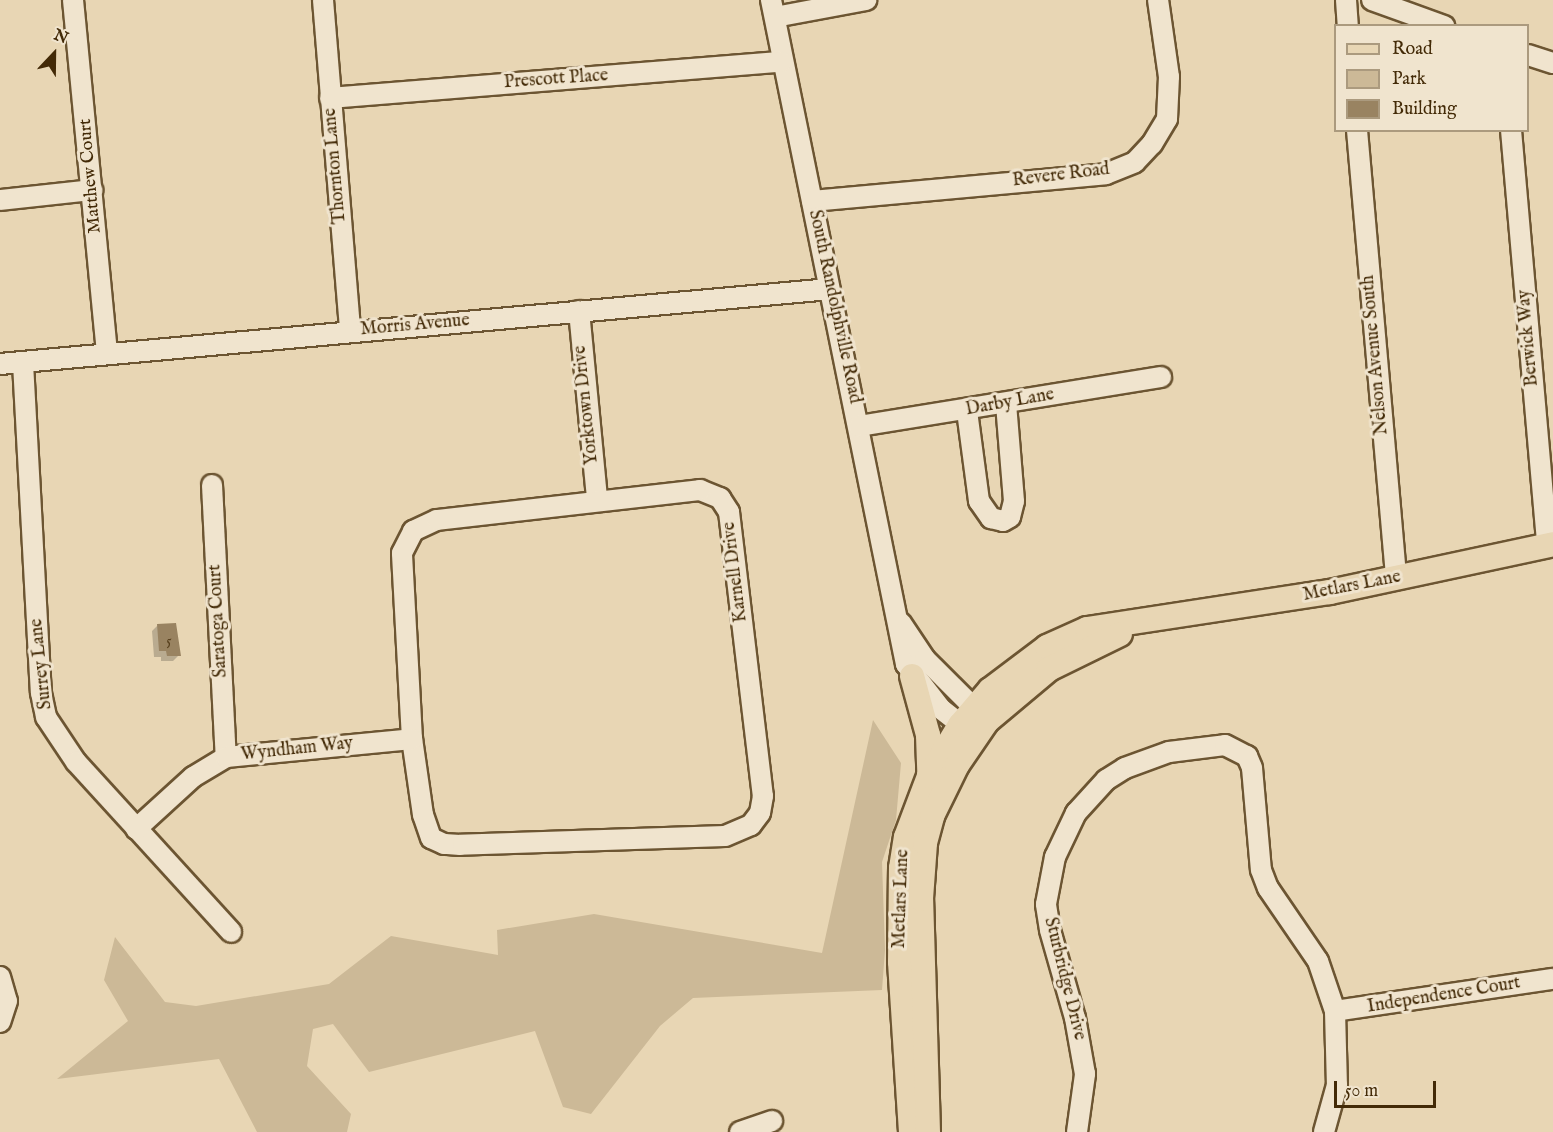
<!DOCTYPE html>
<html>
<head>
<meta charset="utf-8">
<style>
  body { margin:0 }
  #map { position:relative; width:1553px; height:1132px; overflow:hidden; background:#e8d6b4; font-family:"IM FELL English",serif }
  div>[style] { position:absolute }
  .green>* { inset:0; background:#ccb997 }
  .shadow>* { inset:0; background:#0003 }
  .building>* { inset:0; background:#998361 }
  .roads { filter:drop-shadow(2px 0 #6c5532) drop-shadow(-2px 0 #6c5532) drop-shadow(0 2px #6c5532) drop-shadow(0 -2px #6c5532) }
  .minor>* { height:20px; margin:-10px; padding:0 10px; transform-origin:10px; border-radius:10px; background:#f0e4ce }
  .major>* { height:24px; margin:-12px; padding:0 12px; transform-origin:12px; border-radius:12px; background:#e8d6b4 }
  span { translate:-50% -50%; white-space:nowrap; text-align:center; line-height:1.15; -webkit-text-stroke:6px #f0e4ce; paint-order:stroke }
  .number-label { font-size:15px; color:#58401e }
  .number-label span { -webkit-text-stroke-width:0 }
  .street-label { font-size:18px; color:#432a07 }
  .legend { position:absolute; left:1334px; top:24px; width:195px; height:108px; box-sizing:border-box; background:#f0e4ce; border:2px solid #ab9a7e; margin:0; padding:8px 10px; list-style:none; font-size:18px; color:#432a07 }
  .legend li { display:flex; align-items:center; gap:12px; height:30px }
  .legend b { width:30px; border:2px solid #ab9a7e }
  .north { position:absolute; left:24px; top:24px; width:60px; height:60px; -webkit-text-stroke:4px #f0e4ce; paint-order:stroke; rotate:22deg; font-size:16px; font-weight:700; line-height:24px; text-align:center; color:#432a07 }
  .north::after { content:''; display:block; margin:auto; width:21px; height:27px; background:#432a07; clip-path:polygon(50% 0,100% 100%,50% 72%,0 100%) }
  .scale { position:absolute; left:1334px; top:1081px; width:102px; height:27px; box-sizing:border-box; border:3px solid #432a07; border-top:0; padding-left:8px; font-size:18px; line-height:21px; white-space:nowrap; color:#432a07; -webkit-text-stroke:4px #f0e4ce; paint-order:stroke }
</style>
</head>
<body>
<div id="map">
  <div class="green">
    <div style="clip-path:polygon(873px 720px,901px 763px,896px 820px,882px 862px,885px 950px,882px 990px,693px 998px,660px 1026px,591px 1114px,563px 1107px,535px 1031px,369px 1072px,333px 1024px,313px 1029px,307px 1066px,351px 1114px,347px 1132px,257px 1132px,219px 1059px,57px 1079px,128px 1021px,104px 980px,115px 937px,165px 1002px,196px 1006px,329px 984px,391px 936px,498px 955px,497px 930px,594px 914px,822px 953px)"></div>
  </div>
  <div class="shadow">
    <div style="clip-path:polygon(158px 625px,179px 655px,173px 661px,161px 661px,161px 657px,154px 657px,152px 631px)"></div>
  </div>
  <div class="building">
    <div style="clip-path:polygon(176px 623px,181px 656px,167px 656px,166px 651px,159px 651px,157px 624px)"></div>
  </div>
  <div class="roads">
    <div class="minor">
      <div style="left:73px;top:0;width:355px;rotate:84.5deg"></div>
      <div style="left:323px;top:0;width:332px;rotate:85.3deg"></div>
      <div style="left:771px;top:0;width:678px;rotate:78.51deg"></div>
      <div style="left:906px;top:664px;width:57px;rotate:52.1deg"></div>
      <div style="left:941px;top:709px;width:39px;rotate:38deg"></div>
      <div style="left:1346px;top:0;width:26px;rotate:86deg"></div>
      <div style="left:1372px;top:0;width:77px;rotate:19.9deg"></div>
      <div style="left:775px;top:17px;width:93px;rotate:-10.6deg"></div>
      <div style="left:1528px;top:55px;width:26px;rotate:18deg"></div>
      <div style="left:330px;top:98px;width:453px;rotate:-4.6deg"></div>
      <div style="left:1357px;top:130px;width:451px;rotate:85deg"></div>
      <div style="left:1511px;top:130px;width:417px;rotate:85deg"></div>
      <div style="left:0;top:200px;width:93px;rotate:-6.2deg"></div>
      <div style="left:812px;top:201px;width:295px;rotate:-5.2deg"></div>
      <div style="left:1106px;top:174px;width:31px;rotate:-22deg"></div>
      <div style="left:1135px;top:162px;width:25px;rotate:-47deg"></div>
      <div style="left:1152px;top:144px;width:29px;rotate:-59deg"></div>
      <div style="left:1167px;top:119px;width:42px;rotate:-87.3deg"></div>
      <div style="left:1169px;top:77px;width:78px;rotate:-98.1deg"></div>
      <div style="left:579px;top:311px;width:189px;rotate:84.5deg"></div>
      <div style="left:23px;top:363px;width:330px;rotate:86.9deg"></div>
      <div style="left:41px;top:693px;width:25px;rotate:78deg"></div>
      <div style="left:46px;top:717px;width:54px;rotate:56.3deg"></div>
      <div style="left:76px;top:762px;width:230px;rotate:47.6deg"></div>
      <div style="left:0;top:364px;width:833px;rotate:-5.16deg"></div>
      <div style="left:967px;top:411px;width:91px;rotate:82.4deg"></div>
      <div style="left:979px;top:501px;width:21px;rotate:55deg"></div>
      <div style="left:991px;top:518px;width:12px;rotate:14deg"></div>
      <div style="left:1003px;top:521px;width:8px;rotate:-30deg"></div>
      <div style="left:1010px;top:517px;width:16px;rotate:-76deg"></div>
      <div style="left:1014px;top:501px;width:97px;rotate:-94.7deg"></div>
      <div style="left:859px;top:426px;width:306px;rotate:-9.2deg"></div>
      <div style="left:212px;top:485px;width:272px;rotate:87.1deg"></div>
      <div style="left:700px;top:490px;width:22px;rotate:22deg"></div>
      <div style="left:720px;top:498px;width:17px;rotate:57deg"></div>
      <div style="left:729px;top:512px;width:286px;rotate:83.2deg"></div>
      <div style="left:763px;top:796px;width:17px;rotate:100deg"></div>
      <div style="left:760px;top:813px;width:15px;rotate:127deg"></div>
      <div style="left:751px;top:825px;width:28px;rotate:157deg"></div>
      <div style="left:725px;top:836px;width:265px;rotate:178.1deg"></div>
      <div style="left:460px;top:845px;width:16px;rotate:-176deg"></div>
      <div style="left:444px;top:844px;width:14px;rotate:-155deg"></div>
      <div style="left:431px;top:838px;width:24px;rotate:-109deg"></div>
      <div style="left:423px;top:815px;width:77px;rotate:-98.2deg"></div>
      <div style="left:412px;top:739px;width:186px;rotate:-93.1deg"></div>
      <div style="left:402px;top:553px;width:25px;rotate:-63deg"></div>
      <div style="left:413px;top:531px;width:26px;rotate:-25deg"></div>
      <div style="left:437px;top:520px;width:265px;rotate:-6.5deg"></div>
      <div style="left:901px;top:623px;width:43px;rotate:56.3deg"></div>
      <div style="left:925px;top:659px;width:83px;rotate:45deg"></div>
      <div style="left:136px;top:829px;width:77px;rotate:-42.4deg"></div>
      <div style="left:193px;top:777px;width:39px;rotate:-31deg"></div>
      <div style="left:226px;top:757px;width:187px;rotate:-5.5deg"></div>
      <div style="left:0;top:977px;width:25px;rotate:74deg"></div>
      <div style="left:7px;top:1001px;width:22px;rotate:108deg"></div>
      <div style="left:1335px;top:1011px;width:220px;rotate:-8.4deg"></div>
      <div style="left:740px;top:1132px;width:34px;rotate:-19deg"></div>
      <div style="left:1077px;top:1132px;width:59px;rotate:-82.1deg"></div>
      <div style="left:1085px;top:1074px;width:57px;rotate:-100.1deg"></div>
      <div style="left:1075px;top:1018px;width:91px;rotate:-105.9deg"></div>
      <div style="left:1050px;top:930px;width:26px;rotate:-99deg"></div>
      <div style="left:1046px;top:904px;width:48px;rotate:-79.2deg"></div>
      <div style="left:1055px;top:857px;width:49px;rotate:-64.5deg"></div>
      <div style="left:1076px;top:813px;width:45px;rotate:-47.7deg"></div>
      <div style="left:1106px;top:780px;width:22px;rotate:-32deg"></div>
      <div style="left:1125px;top:768px;width:47px;rotate:-20deg"></div>
      <div style="left:1169px;top:752px;width:56px;rotate:-7.1deg"></div>
      <div style="left:1225px;top:745px;width:25px;rotate:27deg"></div>
      <div style="left:1247px;top:756px;width:13px;rotate:67deg"></div>
      <div style="left:1252px;top:768px;width:102px;rotate:85deg"></div>
      <div style="left:1261px;top:870px;width:19px;rotate:69deg"></div>
      <div style="left:1268px;top:888px;width:88px;rotate:55.6deg"></div>
      <div style="left:1318px;top:961px;width:53px;rotate:71.2deg"></div>
      <div style="left:1335px;top:1011px;width:74px;rotate:88.5deg"></div>
      <div style="left:1337px;top:1085px;width:49px;rotate:105.5deg"></div>
    </div>
    <div class="major">
      <div style="left:912px;top:676px;width:61px;rotate:74.8deg"></div>
      <div style="left:928px;top:735px;width:38px;rotate:88deg"></div>
      <div style="left:911px;top:1132px;width:170px;rotate:-93.7deg"></div>
      <div style="left:900px;top:962px;width:94px;rotate:-89.4deg"></div>
      <div style="left:901px;top:868px;width:31px;rotate:-81deg"></div>
      <div style="left:906px;top:837px;width:65px;rotate:-69.3deg"></div>
      <div style="left:929px;top:776px;width:60px;rotate:-58.7deg"></div>
      <div style="left:960px;top:725px;width:46px;rotate:-49.4deg"></div>
      <div style="left:990px;top:690px;width:71px;rotate:-37deg"></div>
      <div style="left:1047px;top:647px;width:44px;rotate:-24.2deg"></div>
      <div style="left:1087px;top:629px;width:246px;rotate:-8.7deg"></div>
      <div style="left:1330px;top:592px;width:228px;rotate:-12.1deg"></div>
      <div style="left:928px;top:1132px;width:233px;rotate:-91.7deg"></div>
      <div style="left:921px;top:899px;width:56px;rotate:-85.9deg"></div>
      <div style="left:925px;top:843px;width:28px;rotate:-75deg"></div>
      <div style="left:932px;top:816px;width:57px;rotate:-63.9deg"></div>
      <div style="left:957px;top:765px;width:53px;rotate:-55.7deg"></div>
      <div style="left:987px;top:721px;width:81px;rotate:-40deg"></div>
      <div style="left:1049px;top:669px;width:79px;rotate:-26.2deg"></div>
    </div>
  </div>
  <div class="number-label">
    <span style="left:169px;top:641px">5</span>
  </div>
  <div class="street-label">
    <span style="left:556px;top:80px;rotate:-4deg">Prescott Place</span>
    <span style="left:336px;top:166px;rotate:-95deg">Thornton Lane</span>
    <span style="left:91px;top:176px;rotate:-95deg">Matthew Court</span>
    <span style="left:1061px;top:176px;rotate:-7deg">Revere Road</span>
    <span style="left:834px;top:307px;rotate:78deg">South Randolphville Road</span>
    <span style="left:415px;top:326px;rotate:-5deg">Morris Avenue</span>
    <span style="left:1529px;top:338px;rotate:-95deg">Berwick Way</span>
    <span style="left:1376px;top:355px;rotate:-95deg">Nelson Avenue South</span>
    <span style="left:1010px;top:403px;rotate:-10deg">Darby Lane</span>
    <span style="left:587px;top:405px;rotate:-96deg">Yorktown Drive</span>
    <span style="left:736px;top:572px;rotate:-97deg">Karnell Drive</span>
    <span style="left:1352px;top:587px;rotate:-11deg">Metlars Lane</span>
    <span style="left:219px;top:621px;rotate:-93deg">Saratoga Court</span>
    <span style="left:42px;top:664px;rotate:-96deg">Surrey Lane</span>
    <span style="left:297px;top:750px;rotate:-6deg">Wyndham Way</span>
    <span style="left:902px;top:899px;rotate:-88deg">Metlars Lane</span>
    <span style="left:1064px;top:979px;rotate:76deg">Sturbridge Drive</span>
    <span style="left:1444px;top:996px;rotate:-9deg">Independence Court</span>
  </div>
  <ul class="legend">
  <li><b style="height:8px;background:#e8d6b4"></b>Road</li>
  <li><b style="height:16px;background:#ccb997"></b>Park</li>
  <li><b style="height:16px;background:#998361"></b>Building</li>
  </ul>
  <div class="north">N</div>
  <div class="scale">50 m</div>
</div>
</body>
</html>
